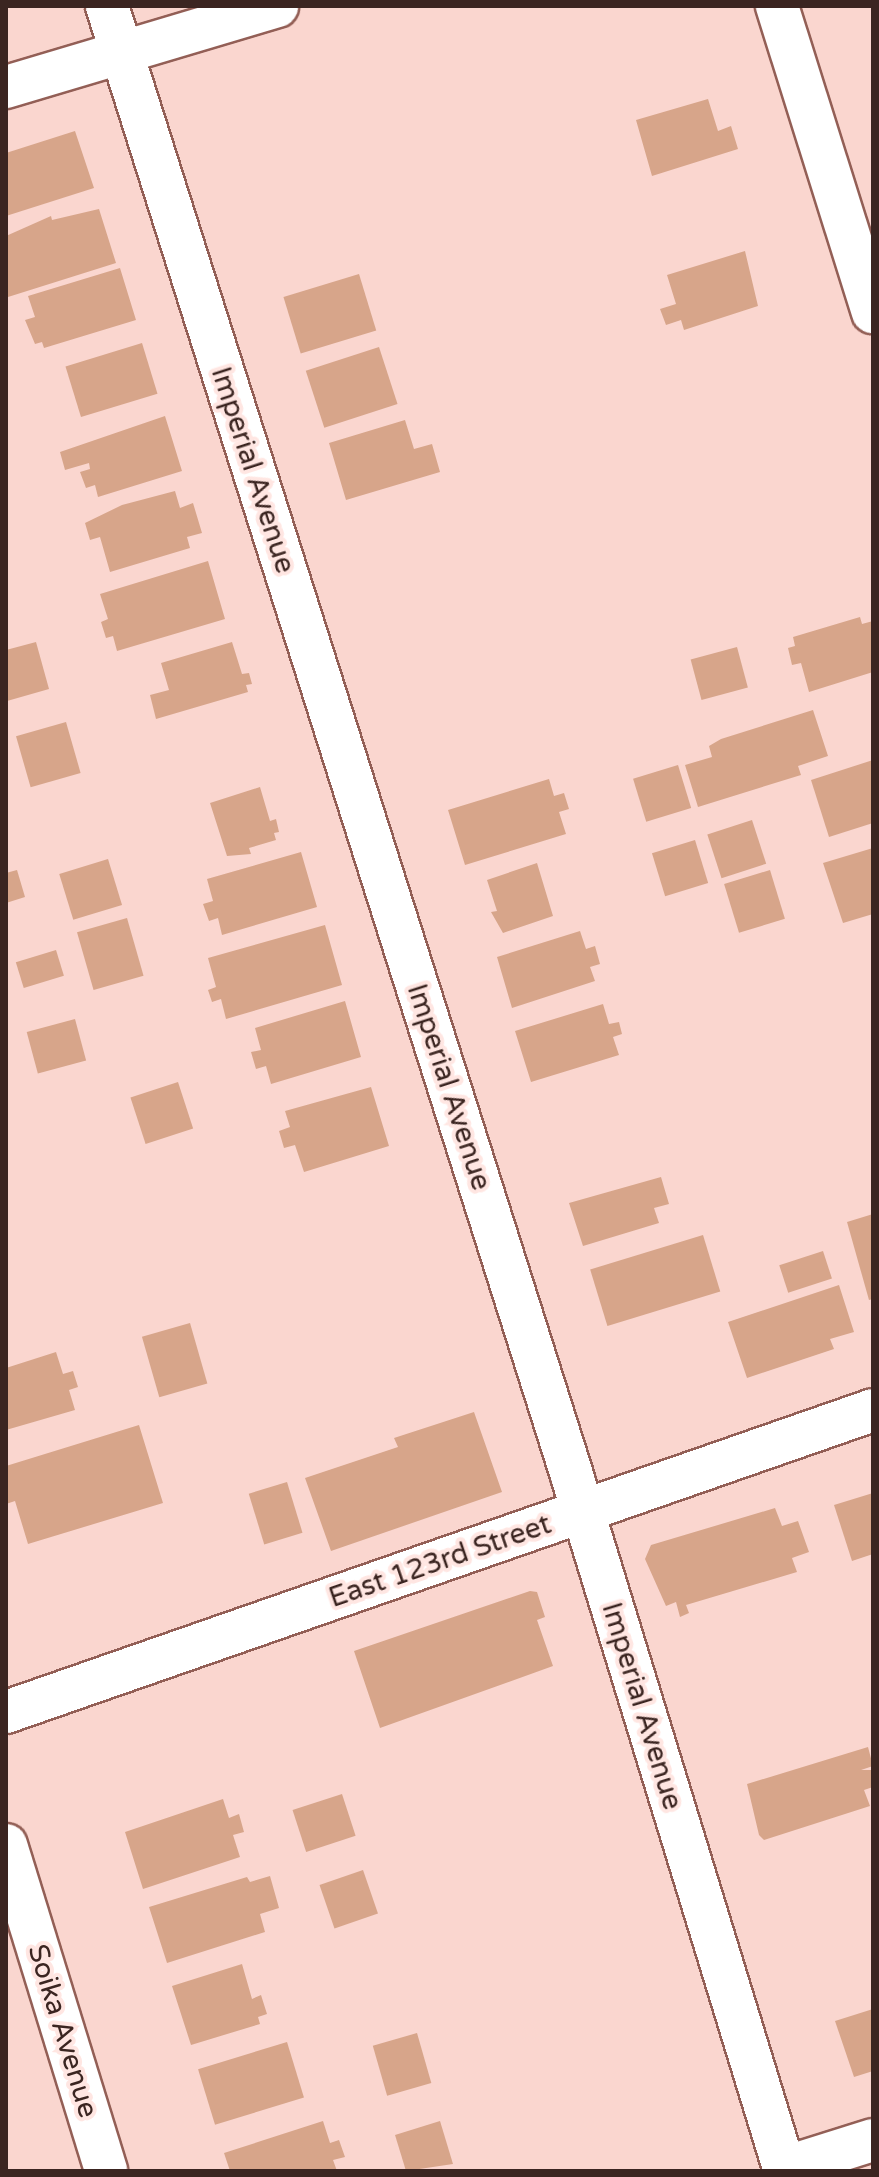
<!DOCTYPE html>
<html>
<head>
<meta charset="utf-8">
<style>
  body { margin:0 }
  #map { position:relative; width:879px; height:2177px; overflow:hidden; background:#fad6cf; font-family:"Varela Round",sans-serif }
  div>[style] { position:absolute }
  .building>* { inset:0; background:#d7a58a; transform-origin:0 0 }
  .roads { filter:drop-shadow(2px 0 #935f56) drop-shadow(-2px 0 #935f56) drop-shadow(0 2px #935f56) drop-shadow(0 -2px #935f56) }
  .minor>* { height:42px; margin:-21px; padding:0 21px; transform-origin:21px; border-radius:21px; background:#fff }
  span { translate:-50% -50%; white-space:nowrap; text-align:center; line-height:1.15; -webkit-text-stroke:8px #ffe6e2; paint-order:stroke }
  .street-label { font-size:28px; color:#3b2521 }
  .frame { position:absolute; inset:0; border:8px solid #3b2521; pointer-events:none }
</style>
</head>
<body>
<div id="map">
  <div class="building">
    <div style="clip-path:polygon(708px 99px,718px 131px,731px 126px,738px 149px,652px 176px,636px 120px)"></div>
    <div style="clip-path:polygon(75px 131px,94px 188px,6px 216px,6px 153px)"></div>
    <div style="clip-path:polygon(99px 209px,116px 263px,8px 297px,6px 236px,51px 216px,52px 220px)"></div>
    <div style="clip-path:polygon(745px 251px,758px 306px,684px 330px,681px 320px,666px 325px,660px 309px,676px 304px,667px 275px)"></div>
    <div style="clip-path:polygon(120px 268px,136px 320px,44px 348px,42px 342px,35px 344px,25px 320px,35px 317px,28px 296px)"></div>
    <div style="left:359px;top:274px;width:59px;height:79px;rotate:73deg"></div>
    <div style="left:142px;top:343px;width:53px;height:80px;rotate:73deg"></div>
    <div style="left:379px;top:347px;width:60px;height:77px;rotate:72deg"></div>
    <div style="clip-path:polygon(165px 416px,182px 471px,98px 497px,95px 485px,86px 488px,80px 472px,90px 469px,89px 463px,65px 470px,60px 452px)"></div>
    <div style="clip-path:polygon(405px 420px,414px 449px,432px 444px,440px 472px,346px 500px,329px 443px)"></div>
    <div style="clip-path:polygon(175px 491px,180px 508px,193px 503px,202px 533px,187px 537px,190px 548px,110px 572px,100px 537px,90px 540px,85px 523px,122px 505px)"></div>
    <div style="clip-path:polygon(208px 561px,225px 619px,117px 651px,113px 636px,106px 638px,101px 622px,108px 619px,100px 594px)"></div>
    <div style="clip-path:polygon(860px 617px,862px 624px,873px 621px,873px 672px,809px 692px,801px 663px,792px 665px,788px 648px,795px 646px,793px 637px)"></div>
    <div style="clip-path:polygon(36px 642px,49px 689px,7px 701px,6px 650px)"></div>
    <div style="clip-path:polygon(232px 642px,242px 674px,249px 673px,252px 684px,246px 685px,248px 692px,156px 719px,150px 695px,169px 690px,161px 663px)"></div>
    <div style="left:737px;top:647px;width:42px;height:48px;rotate:75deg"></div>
    <div style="clip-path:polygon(813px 710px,828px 756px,798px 766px,801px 775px,698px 807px,685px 765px,712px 757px,709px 746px,721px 739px)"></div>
    <div style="left:66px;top:722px;width:53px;height:52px;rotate:74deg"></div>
    <div style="clip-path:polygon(873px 760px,873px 823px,829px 837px,811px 780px)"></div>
    <div style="left:678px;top:765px;width:45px;height:47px;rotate:73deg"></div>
    <div style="clip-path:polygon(549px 779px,554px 796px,564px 793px,569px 809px,559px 812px,566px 834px,465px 865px,448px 810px)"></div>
    <div style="clip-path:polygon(260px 787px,270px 821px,276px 819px,279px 832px,274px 833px,276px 840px,249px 848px,251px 854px,227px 856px,210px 803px)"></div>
    <div style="left:752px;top:820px;width:46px;height:47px;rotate:72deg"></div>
    <div style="left:695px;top:840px;width:45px;height:45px;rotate:73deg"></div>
    <div style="clip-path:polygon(873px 848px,873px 914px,843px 923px,823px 863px)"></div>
    <div style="clip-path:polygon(301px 852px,317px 907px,222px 935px,218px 918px,209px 921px,203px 904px,213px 901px,207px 879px)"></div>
    <div style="left:108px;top:859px;width:48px;height:51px;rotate:73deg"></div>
    <div style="clip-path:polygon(537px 863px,553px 916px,503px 933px,491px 912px,497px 911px,487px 880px)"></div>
    <div style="clip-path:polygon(17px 870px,25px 897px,6px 903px,6px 873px)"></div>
    <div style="left:770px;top:870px;width:51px;height:48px;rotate:73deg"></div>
    <div style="left:127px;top:918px;width:60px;height:52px;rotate:74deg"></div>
    <div style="clip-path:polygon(325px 925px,342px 985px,226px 1019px,221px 999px,212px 1002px,208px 990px,216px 987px,208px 958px)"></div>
    <div style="clip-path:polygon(580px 931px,586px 949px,595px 946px,600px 964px,590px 967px,595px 981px,512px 1008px,497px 957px)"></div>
    <div style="left:56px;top:950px;width:27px;height:42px;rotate:73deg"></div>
    <div style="clip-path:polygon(345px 1001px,361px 1057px,271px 1084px,266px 1066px,256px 1069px,251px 1052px,261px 1050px,255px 1028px)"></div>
    <div style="clip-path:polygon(603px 1004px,609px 1024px,619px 1022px,622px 1034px,613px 1037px,619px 1055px,531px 1082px,515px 1031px)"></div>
    <div style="left:75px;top:1019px;width:43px;height:50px;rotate:75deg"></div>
    <div style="left:178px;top:1082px;width:49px;height:50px;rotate:72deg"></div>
    <div style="clip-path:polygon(371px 1087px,389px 1146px,304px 1172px,295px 1145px,284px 1148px,279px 1131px,290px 1127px,285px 1111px)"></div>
    <div style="clip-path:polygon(661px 1177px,669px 1204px,654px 1208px,659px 1223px,583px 1246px,569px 1203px)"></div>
    <div style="clip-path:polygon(873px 1214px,873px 1299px,869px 1300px,847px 1222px)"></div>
    <div style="left:703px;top:1235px;width:59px;height:118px;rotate:73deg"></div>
    <div style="left:823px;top:1251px;width:29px;height:46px;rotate:72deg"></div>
    <div style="clip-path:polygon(839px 1285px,854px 1332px,830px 1339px,834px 1349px,747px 1378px,728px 1322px)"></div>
    <div style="left:190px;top:1323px;width:63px;height:50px;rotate:74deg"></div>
    <div style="clip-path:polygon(56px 1352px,63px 1374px,73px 1371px,78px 1387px,69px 1390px,75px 1410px,6px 1430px,6px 1368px)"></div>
    <div style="clip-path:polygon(474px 1412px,502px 1492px,331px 1551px,305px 1478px,398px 1447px,394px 1438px)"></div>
    <div style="clip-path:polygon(139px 1425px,163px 1503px,28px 1544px,15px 1501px,6px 1504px,6px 1466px)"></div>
    <div style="left:287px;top:1482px;width:53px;height:40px;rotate:73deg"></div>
    <div style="clip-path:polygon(873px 1493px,873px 1554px,852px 1561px,834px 1505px)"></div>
    <div style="clip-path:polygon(775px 1508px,782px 1526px,798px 1521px,809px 1552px,792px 1558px,797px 1572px,686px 1605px,689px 1613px,680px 1617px,676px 1602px,666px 1606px,645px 1559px,651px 1545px)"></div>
    <div style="clip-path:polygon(530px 1591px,537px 1592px,545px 1617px,537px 1620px,553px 1666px,380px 1728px,354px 1651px)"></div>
    <div style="clip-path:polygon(868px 1747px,873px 1766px,861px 1770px,873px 1770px,873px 1787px,864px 1790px,870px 1806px,764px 1840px,759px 1835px,747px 1784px)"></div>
    <div style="left:342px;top:1794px;width:44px;height:52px;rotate:72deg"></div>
    <div style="clip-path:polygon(223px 1799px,229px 1818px,239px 1814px,244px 1832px,233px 1835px,240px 1857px,143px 1889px,125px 1832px)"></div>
    <div style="left:363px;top:1870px;width:46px;height:46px;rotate:71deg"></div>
    <div style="clip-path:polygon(270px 1876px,279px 1908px,260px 1914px,265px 1932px,167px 1963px,149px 1907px,247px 1877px,250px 1882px)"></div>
    <div style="clip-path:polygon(242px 1964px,252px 1999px,261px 1995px,267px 2014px,258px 2017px,260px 2024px,191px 2045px,172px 1986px)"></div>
    <div style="clip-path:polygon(873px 2009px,873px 2071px,854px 2077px,835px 2021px)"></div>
    <div style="left:417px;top:2033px;width:52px;height:46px;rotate:74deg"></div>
    <div style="left:287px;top:2042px;width:58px;height:93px;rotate:73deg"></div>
    <div style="clip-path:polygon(323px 2121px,330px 2143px,339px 2140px,345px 2157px,333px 2160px,337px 2171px,230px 2171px,224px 2153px)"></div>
    <div style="clip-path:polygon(440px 2121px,453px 2164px,406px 2171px,395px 2135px)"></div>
  </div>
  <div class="roads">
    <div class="minor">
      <div style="left:107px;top:6px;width:1545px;rotate:72.44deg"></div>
      <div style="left:573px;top:1479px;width:724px;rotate:72.97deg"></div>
      <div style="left:777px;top:6px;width:321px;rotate:72.6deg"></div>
      <div style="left:6px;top:87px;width:283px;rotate:-16.6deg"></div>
      <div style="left:6px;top:1712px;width:918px;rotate:-19.2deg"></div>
      <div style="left:6px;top:1845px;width:341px;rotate:72.9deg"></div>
      <div style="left:784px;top:2168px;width:93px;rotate:-17.5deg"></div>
    </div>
  </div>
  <div class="street-label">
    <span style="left:253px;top:470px;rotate:72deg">Imperial Avenue</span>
    <span style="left:449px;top:1087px;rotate:72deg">Imperial Avenue</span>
    <span style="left:440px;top:1561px;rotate:-19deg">East 123rd Street</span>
    <span style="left:642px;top:1706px;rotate:73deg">Imperial Avenue</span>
    <span style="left:63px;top:2031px;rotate:73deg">Soika Avenue</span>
  </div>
  <div class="frame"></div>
</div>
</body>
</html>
